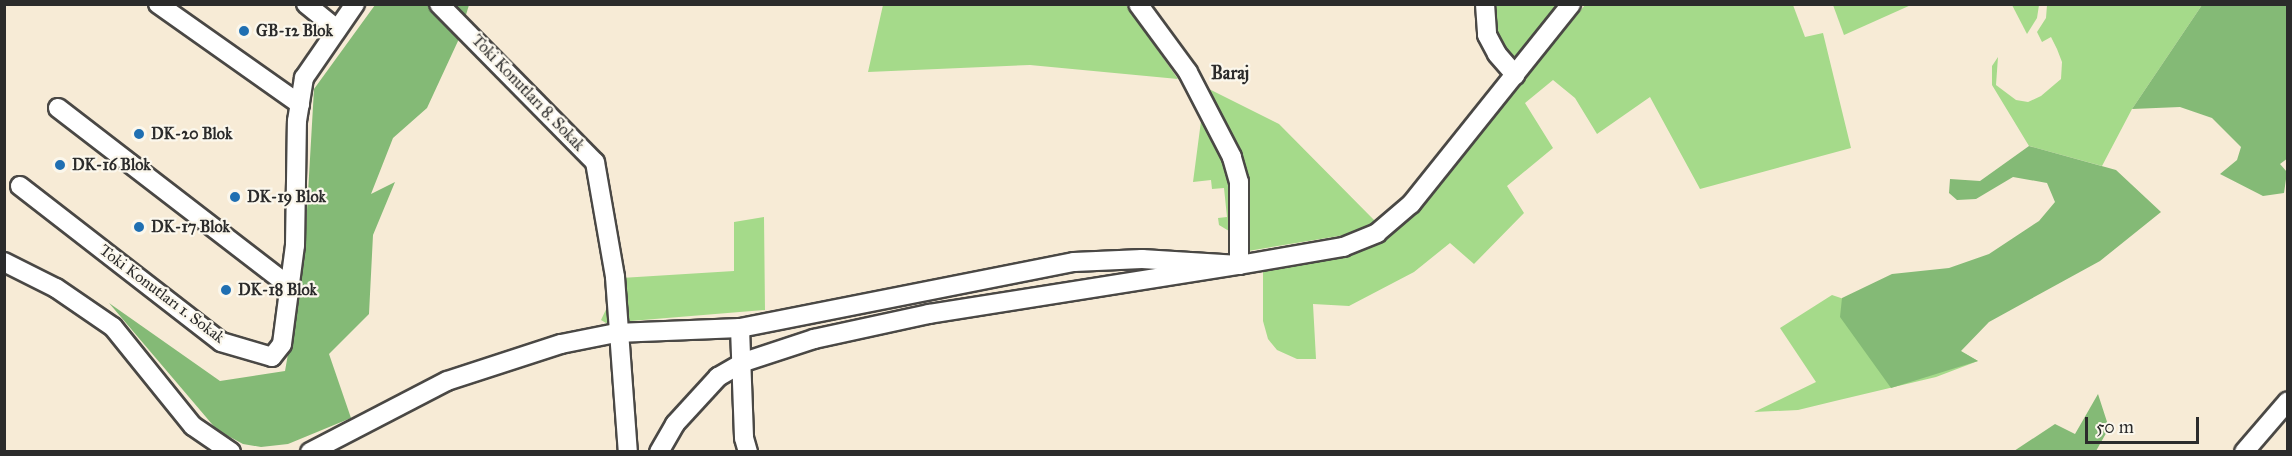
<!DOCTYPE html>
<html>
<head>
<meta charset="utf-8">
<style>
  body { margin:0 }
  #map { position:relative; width:2292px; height:456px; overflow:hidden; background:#f7ebd6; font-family:"IM FELL Great Primer",serif }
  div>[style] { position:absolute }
  .green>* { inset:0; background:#a5da8a }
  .forest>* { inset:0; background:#84ba76 }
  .roads { filter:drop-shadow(2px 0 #4a4845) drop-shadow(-2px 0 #4a4845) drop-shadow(0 2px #4a4845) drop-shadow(0 -2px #4a4845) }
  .minor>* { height:18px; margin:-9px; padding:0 9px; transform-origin:9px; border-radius:9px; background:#fff }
  .dots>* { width:16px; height:16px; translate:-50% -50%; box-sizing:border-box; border:3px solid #fbf7ec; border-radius:50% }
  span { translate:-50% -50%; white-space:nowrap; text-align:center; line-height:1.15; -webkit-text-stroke:4.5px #fbf7ec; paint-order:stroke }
  .poi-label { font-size:16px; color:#2b2b2b; font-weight:700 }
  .left { translate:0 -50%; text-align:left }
  .street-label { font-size:16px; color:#2b2b2b }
  .neighbourhood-label { font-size:18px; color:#2b2b2b; font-weight:700 }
  .frame { position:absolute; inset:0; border:6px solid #2b2b2b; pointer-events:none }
  .scale { position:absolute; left:2085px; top:417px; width:114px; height:27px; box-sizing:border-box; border:3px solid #2b2b2b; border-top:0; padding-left:8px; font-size:18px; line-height:21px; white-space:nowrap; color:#2b2b2b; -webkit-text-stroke:4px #fbf7ec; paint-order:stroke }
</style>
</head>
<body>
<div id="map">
  <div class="green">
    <div style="clip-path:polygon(1126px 5px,1178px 79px,1030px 65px,868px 72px,883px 5px)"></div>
    <div style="clip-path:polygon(1491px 5px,1558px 5px,1513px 61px,1494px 31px)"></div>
    <div style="clip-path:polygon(1585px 5px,1793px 5px,1805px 37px,1823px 33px,1851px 148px,1700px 189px,1650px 97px,1597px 134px,1575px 98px,1553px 80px,1525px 103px,1553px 148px,1507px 186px,1524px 213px,1474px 264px,1450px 243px,1414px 272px,1349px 306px,1313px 304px,1316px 359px,1297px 359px,1277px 350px,1268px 339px,1263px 321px,1263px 271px,1354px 252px,1385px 239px,1412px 218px)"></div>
    <div style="clip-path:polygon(1833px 5px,1833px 4px,1911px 5px,1844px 35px)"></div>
    <div style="clip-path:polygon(2012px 5px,2039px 5px,2037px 18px,2027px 34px)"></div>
    <div style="clip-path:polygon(2047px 5px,2202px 5px,2132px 109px,2102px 166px,2029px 146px,1992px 85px,1992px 66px,1998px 57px,1996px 85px,2016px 100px,2028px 102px,2041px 96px,2061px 79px,2062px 62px,2057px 49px,2051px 37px,2042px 42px,2037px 32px,2046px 18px)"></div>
    <div style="clip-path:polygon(1209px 89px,1279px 124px,1375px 221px,1351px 234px,1248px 251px,1248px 194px,1239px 150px)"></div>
    <div style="clip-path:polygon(1201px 121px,1222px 158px,1231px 189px,1233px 224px,1229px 231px,1219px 225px,1218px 218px,1227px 217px,1224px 188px,1212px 189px,1211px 180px,1193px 182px)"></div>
    <div style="clip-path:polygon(764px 217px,765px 310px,606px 323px,601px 320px,621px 278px,734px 271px,734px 222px)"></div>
    <div style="clip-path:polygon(1832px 295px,1903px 319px,1978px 361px,1936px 377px,1835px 401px,1798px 410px,1754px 412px,1816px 382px,1780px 328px)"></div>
  </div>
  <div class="forest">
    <div style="clip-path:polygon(375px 5px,469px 5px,458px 41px,427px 108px,393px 138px,371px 194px,395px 182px,373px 235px,369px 314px,329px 354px,351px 418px,288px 444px,261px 447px,243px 444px,217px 430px,109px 303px,220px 381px,285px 371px,304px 263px,314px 89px)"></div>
    <div style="clip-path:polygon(2202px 5px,2287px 5px,2288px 158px,2280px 164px,2287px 172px,2284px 193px,2263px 196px,2220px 174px,2237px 160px,2241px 147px,2212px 118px,2180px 107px,2132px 109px)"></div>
    <div style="clip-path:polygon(2029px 146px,2116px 170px,2161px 212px,2100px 261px,1989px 322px,1961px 351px,1978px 361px,1891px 388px,1840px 317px,1842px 298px,1892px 274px,1949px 268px,1989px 254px,2039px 221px,2055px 202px,2047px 183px,2013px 177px,1976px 199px,1957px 200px,1949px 193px,1950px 179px,1980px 181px)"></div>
    <div style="clip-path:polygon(2098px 394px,2109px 428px,2096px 451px,2014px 451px,2055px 424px,2075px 434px)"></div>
  </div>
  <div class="roads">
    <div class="minor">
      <div style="left:158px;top:4px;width:174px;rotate:35.2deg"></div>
      <div style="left:306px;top:4px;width:40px;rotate:39deg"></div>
      <div style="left:439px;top:4px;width:222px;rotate:45.4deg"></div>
      <div style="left:595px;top:162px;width:117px;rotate:80.1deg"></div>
      <div style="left:615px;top:277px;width:175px;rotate:85.8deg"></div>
      <div style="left:1485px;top:4px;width:31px;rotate:86deg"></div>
      <div style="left:1487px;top:35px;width:21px;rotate:62deg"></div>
      <div style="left:1497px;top:54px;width:28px;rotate:49deg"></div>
      <div style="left:58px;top:108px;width:292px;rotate:37.6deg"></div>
      <div style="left:20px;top:186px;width:254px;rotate:37.8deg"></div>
      <div style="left:221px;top:342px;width:53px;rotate:16.4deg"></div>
      <div style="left:272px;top:357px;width:16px;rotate:-52deg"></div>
      <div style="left:282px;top:344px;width:100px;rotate:-82.5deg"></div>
      <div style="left:295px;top:245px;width:124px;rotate:-89.1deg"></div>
      <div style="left:297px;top:121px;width:44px;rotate:-80.8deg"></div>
      <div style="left:304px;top:78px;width:90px;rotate:-55.4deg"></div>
      <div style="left:4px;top:262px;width:58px;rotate:26.6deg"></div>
      <div style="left:56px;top:288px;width:69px;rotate:34.4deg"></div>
      <div style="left:113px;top:327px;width:127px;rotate:51.1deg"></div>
      <div style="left:193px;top:426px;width:46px;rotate:34.4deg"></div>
      <div style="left:740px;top:328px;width:110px;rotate:87.9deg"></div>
      <div style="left:744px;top:438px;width:15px;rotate:74deg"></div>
      <div style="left:310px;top:452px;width:154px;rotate:-27.4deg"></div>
      <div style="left:447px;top:381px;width:120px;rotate:-18deg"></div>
      <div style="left:561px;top:344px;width:56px;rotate:-11.3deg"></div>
      <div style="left:616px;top:333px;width:124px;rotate:-2.3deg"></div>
      <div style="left:740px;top:328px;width:340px;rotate:-11.2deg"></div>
      <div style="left:1074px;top:262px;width:68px;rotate:-2.5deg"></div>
      <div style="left:1142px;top:259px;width:97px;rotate:3.5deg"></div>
      <div style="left:1239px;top:265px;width:106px;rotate:-9.8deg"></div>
      <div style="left:1343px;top:247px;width:37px;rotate:-22deg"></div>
      <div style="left:1377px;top:233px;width:45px;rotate:-40.5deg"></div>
      <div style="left:1411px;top:204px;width:256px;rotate:-51.3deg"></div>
      <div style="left:659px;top:452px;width:32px;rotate:-60deg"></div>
      <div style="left:675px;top:424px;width:64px;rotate:-47.5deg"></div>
      <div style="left:718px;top:377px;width:30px;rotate:-30deg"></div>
      <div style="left:744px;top:362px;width:74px;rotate:-18.2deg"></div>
      <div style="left:814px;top:339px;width:118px;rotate:-12.3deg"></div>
      <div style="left:929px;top:314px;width:314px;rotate:-9deg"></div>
      <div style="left:1239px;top:265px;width:83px;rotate:-90deg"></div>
      <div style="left:1239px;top:182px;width:26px;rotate:-106deg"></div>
      <div style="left:1232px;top:157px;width:96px;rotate:-117.4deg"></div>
      <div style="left:1188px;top:72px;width:84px;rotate:-126.3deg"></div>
      <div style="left:2244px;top:452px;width:67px;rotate:-49.2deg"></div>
    </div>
  </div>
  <div class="dots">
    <div style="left:244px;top:31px;background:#1f6fb2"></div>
    <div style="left:139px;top:134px;background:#1f6fb2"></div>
    <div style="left:60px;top:165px;background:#1f6fb2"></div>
    <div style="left:235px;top:197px;background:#1f6fb2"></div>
    <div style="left:139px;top:227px;background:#1f6fb2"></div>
    <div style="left:226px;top:290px;background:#1f6fb2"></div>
  </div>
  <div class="poi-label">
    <span class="left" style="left:256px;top:31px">GB-12 Blok</span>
    <span class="left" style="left:151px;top:134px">DK-20 Blok</span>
    <span class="left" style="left:72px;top:165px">DK-16 Blok</span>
    <span class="left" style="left:247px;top:197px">DK-19 Blok</span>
    <span class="left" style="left:151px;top:227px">DK-17 Blok</span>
    <span class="left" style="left:238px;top:290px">DK-18 Blok</span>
  </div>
  <div class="street-label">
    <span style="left:528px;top:93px;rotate:46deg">Toki Konutları 8. Sokak</span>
    <span style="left:162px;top:294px;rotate:37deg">Toki Konutları 1. Sokak</span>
  </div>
  <div class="neighbourhood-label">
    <span style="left:1230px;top:73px">Baraj</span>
  </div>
  <div class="frame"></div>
  <div class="scale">50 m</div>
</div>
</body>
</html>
